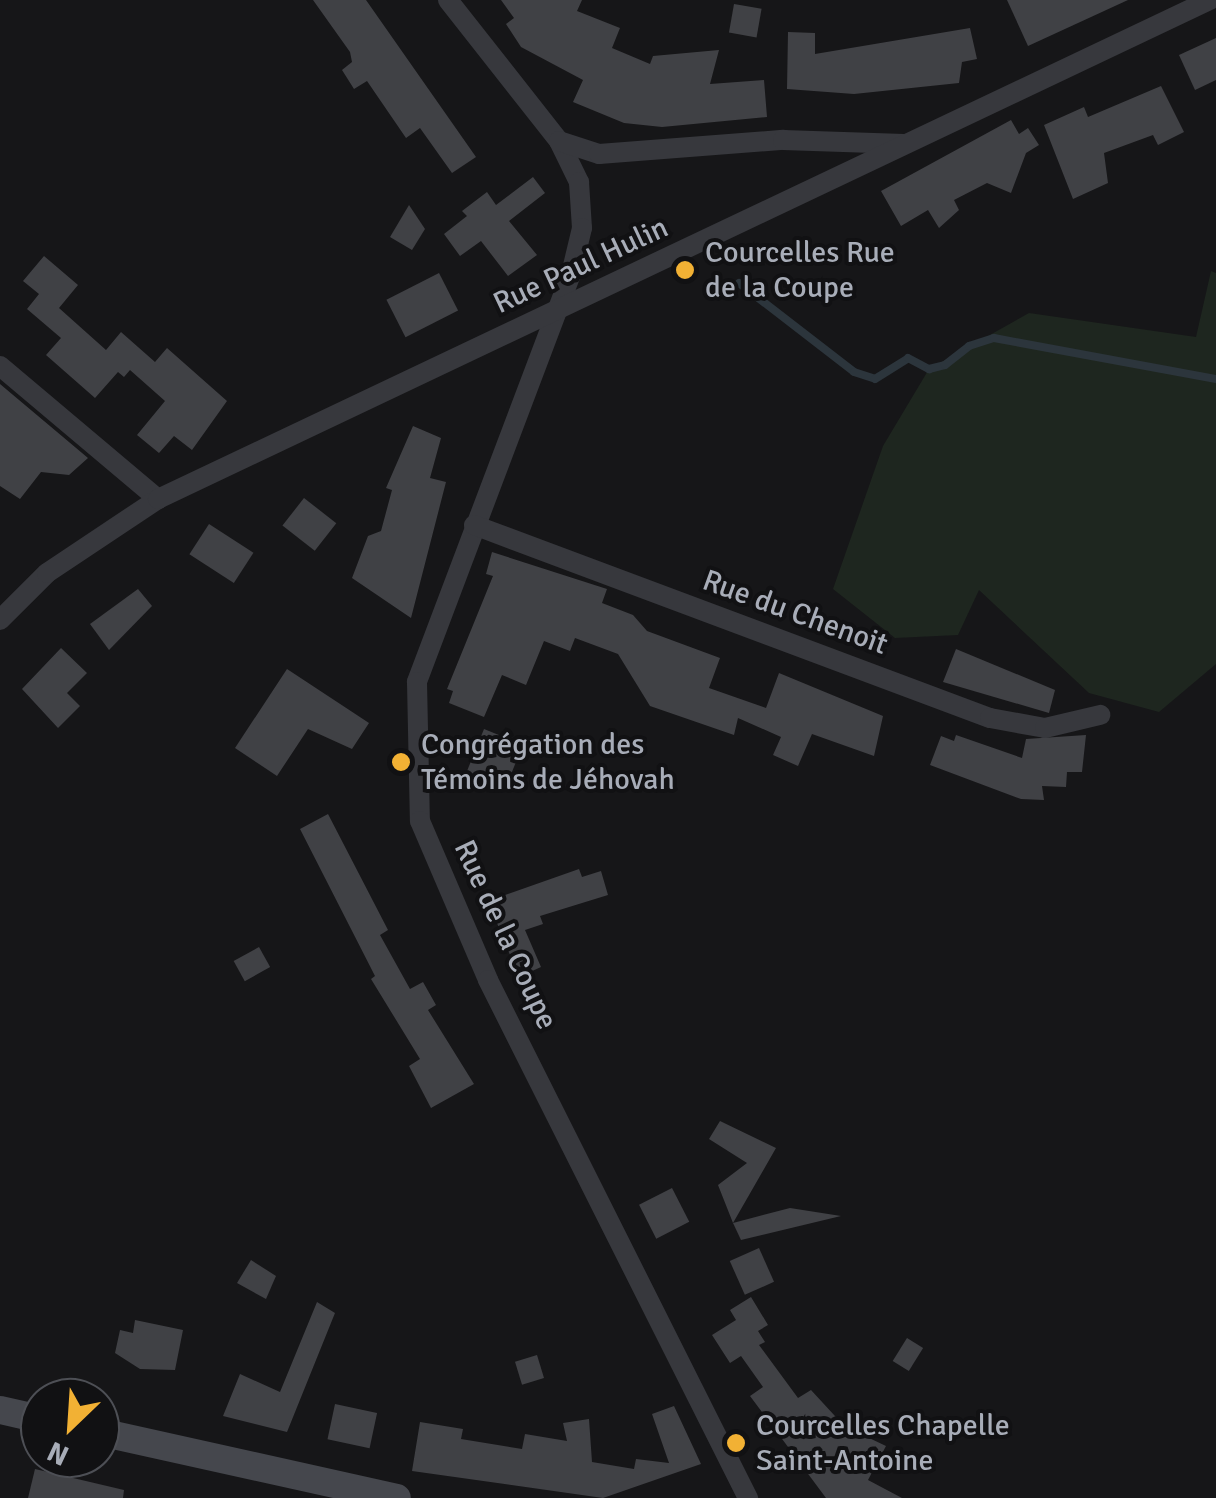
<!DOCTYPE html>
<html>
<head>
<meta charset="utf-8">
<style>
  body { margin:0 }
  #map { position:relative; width:1216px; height:1498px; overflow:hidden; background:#161618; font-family:Signika,sans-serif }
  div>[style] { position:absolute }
  .green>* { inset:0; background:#1e261f }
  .stream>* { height:8px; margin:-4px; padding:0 4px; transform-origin:4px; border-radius:4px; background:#2c353c }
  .building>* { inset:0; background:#404145; transform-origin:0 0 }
  .street>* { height:20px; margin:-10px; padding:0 10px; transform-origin:10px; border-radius:10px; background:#37383d }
  .secondary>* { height:28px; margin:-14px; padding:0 14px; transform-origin:14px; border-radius:14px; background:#45474d }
  .dots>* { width:28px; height:28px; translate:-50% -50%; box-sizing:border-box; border:5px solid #111113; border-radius:50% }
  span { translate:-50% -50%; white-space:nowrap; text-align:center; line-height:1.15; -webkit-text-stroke:8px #111113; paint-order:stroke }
  .poi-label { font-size:30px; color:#a8adb8 }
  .left { translate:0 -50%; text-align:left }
  .street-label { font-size:30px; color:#a8adb8 }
  .north { position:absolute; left:20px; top:1378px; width:100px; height:100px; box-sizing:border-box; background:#111113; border:2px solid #4d4f55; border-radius:50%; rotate:205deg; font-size:28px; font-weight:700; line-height:40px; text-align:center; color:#a8adb8 }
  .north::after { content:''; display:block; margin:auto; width:35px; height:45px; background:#f2b134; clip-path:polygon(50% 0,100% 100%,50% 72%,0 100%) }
</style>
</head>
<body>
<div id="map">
  <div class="green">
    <div style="clip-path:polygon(1211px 271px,1216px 273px,1216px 664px,1159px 712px,1089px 693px,979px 590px,958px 635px,895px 638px,833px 589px,883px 446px,929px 369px,1029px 313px,1196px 337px)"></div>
  </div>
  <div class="stream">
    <div style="left:739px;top:283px;width:145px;rotate:37.7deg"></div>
    <div style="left:854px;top:372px;width:22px;rotate:18deg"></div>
    <div style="left:875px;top:379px;width:39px;rotate:-32deg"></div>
    <div style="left:908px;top:358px;width:24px;rotate:28deg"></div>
    <div style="left:929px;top:369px;width:16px;rotate:-14deg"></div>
    <div style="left:945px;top:365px;width:31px;rotate:-38deg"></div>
    <div style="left:969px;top:346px;width:26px;rotate:-18deg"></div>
    <div style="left:994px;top:338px;width:226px;rotate:10.5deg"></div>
  </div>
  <div class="building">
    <div style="clip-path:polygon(313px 0,366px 0,476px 157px,452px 173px,420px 128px,406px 138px,367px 81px,354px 89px,342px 70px,352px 62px,350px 52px)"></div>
    <div style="clip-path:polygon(501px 0,582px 0,577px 11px,620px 28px,612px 48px,650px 64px,653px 56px,719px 50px,710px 84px,764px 80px,767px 117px,662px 127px,624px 123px,573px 102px,583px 80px,521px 47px,506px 24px,514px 18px)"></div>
    <div style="clip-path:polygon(1007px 0,1128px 0,1028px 46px)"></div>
    <div style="left:734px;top:4px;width:28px;height:29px;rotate:10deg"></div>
    <div style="clip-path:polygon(970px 28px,977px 59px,962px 62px,959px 83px,854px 94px,787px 89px,788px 32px,815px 33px,815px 54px)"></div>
    <div style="clip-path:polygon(1216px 38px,1216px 80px,1195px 90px,1179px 55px)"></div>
    <div style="clip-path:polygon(1161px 86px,1184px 132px,1158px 145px,1153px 135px,1104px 153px,1108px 183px,1073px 199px,1044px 125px,1084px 107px,1088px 117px)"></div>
    <div style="clip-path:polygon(1011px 120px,1019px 134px,1028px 128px,1039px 145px,1026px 153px,1011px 193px,987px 183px,954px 200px,959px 210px,939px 228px,928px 210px,901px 226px,881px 191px)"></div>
    <div style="clip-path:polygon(533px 177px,545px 193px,509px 221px,537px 255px,508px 276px,481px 241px,460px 256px,444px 234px,467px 216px,462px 211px,487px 192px,496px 205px)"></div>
    <div style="clip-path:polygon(409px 205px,425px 229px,412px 250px,390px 237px)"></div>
    <div style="clip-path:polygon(44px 256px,78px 285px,59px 308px,106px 350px,121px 332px,155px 362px,167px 348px,227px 401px,192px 450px,174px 436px,159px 453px,137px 435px,165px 401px,130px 370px,124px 377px,118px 372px,95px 398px,46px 355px,61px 338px,27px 309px,39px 294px,23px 281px)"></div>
    <div style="left:439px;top:273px;width:42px;height:59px;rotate:63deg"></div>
    <div style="clip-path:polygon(0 384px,88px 458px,69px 475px,41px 472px,20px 499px,0 486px)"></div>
    <div style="clip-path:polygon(413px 426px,441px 438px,430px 478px,446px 482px,411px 618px,352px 578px,368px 536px,381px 531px,392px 490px,386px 488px)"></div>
    <div style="left:304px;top:498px;width:41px;height:35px;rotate:38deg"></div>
    <div style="left:209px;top:524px;width:53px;height:36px;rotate:33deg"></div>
    <div style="clip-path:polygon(492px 552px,607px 589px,602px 603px,633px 615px,647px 631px,720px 658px,709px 688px,766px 708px,779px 673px,883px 716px,874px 756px,812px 734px,798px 766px,773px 755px,781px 737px,738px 718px,734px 735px,650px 706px,618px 654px,575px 638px,570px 651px,544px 641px,526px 685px,502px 675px,484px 717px,449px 703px,453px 691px,447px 689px,493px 576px,486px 574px)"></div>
    <div style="clip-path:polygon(138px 589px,152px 606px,109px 650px,90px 624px)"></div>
    <div style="clip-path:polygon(61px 648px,87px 673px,67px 693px,80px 706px,58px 728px,22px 689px)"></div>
    <div style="clip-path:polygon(956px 649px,1055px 690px,1049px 713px,943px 682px)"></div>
    <div style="clip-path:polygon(287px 669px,369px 723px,352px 749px,308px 729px,277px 776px,235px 748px)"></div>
    <div style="left:484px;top:729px;width:42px;height:49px;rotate:22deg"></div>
    <div style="clip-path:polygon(956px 735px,1022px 758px,1026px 739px,1086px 735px,1082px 772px,1067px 772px,1066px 787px,1042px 786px,1044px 800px,1021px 799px,930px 765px,941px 736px,954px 741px)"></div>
    <div style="clip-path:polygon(328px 814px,388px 930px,380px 935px,410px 989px,423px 982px,436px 1005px,428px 1010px,474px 1084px,431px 1108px,409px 1066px,420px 1059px,371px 979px,375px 976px,300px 829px)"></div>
    <div style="clip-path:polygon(579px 869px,582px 877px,601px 871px,608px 895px,540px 916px,543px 924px,525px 930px,541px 967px,519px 977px,488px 901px)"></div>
    <div style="left:259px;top:947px;width:23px;height:29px;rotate:61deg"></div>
    <div style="clip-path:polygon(720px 1121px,776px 1148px,733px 1223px,718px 1185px,747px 1163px,709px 1139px)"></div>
    <div style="left:672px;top:1188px;width:38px;height:37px;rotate:63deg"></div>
    <div style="clip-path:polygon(790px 1208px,841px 1216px,741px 1240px,733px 1223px)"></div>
    <div style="left:759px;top:1248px;width:37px;height:32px;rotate:66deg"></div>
    <div style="clip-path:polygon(251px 1260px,276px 1276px,266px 1299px,237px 1283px)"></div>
    <div style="clip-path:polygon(751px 1297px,768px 1325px,758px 1331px,765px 1342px,759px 1345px,798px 1398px,811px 1390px,846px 1428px,854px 1421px,865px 1436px,886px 1446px,868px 1480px,902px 1498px,826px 1498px,750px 1396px,763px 1387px,741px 1356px,730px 1363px,712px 1335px,736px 1320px,730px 1310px)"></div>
    <div style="clip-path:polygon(317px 1302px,335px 1313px,287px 1432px,223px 1416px,240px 1374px,280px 1392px)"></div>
    <div style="clip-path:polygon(135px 1320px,183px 1330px,175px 1370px,140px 1369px,115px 1353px,120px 1330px,133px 1333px)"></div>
    <div style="left:907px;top:1338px;width:19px;height:27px;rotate:32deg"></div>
    <div style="left:537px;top:1355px;width:24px;height:23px;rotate:73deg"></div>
    <div style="left:335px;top:1404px;width:43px;height:36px;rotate:12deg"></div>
    <div style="clip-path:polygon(674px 1406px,701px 1464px,603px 1498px,412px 1471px,420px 1422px,463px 1429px,461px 1439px,522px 1449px,525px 1434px,567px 1441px,563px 1423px,589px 1419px,592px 1462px,634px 1469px,636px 1459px,669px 1463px,652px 1414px)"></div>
    <div style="clip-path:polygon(35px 1469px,124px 1490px,123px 1498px,28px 1498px)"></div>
  </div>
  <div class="street">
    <div style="left:448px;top:0;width:179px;rotate:51.8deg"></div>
    <div style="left:559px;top:141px;width:46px;rotate:64deg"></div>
    <div style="left:579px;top:182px;width:46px;rotate:86.3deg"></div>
    <div style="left:582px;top:228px;width:47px;rotate:103.4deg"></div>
    <div style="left:571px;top:274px;width:436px;rotate:110.7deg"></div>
    <div style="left:417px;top:682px;width:139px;rotate:88.8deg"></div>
    <div style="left:420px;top:821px;width:173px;rotate:66.8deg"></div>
    <div style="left:488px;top:980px;width:580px;rotate:63.35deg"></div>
    <div style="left:559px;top:141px;width:42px;rotate:18deg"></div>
    <div style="left:599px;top:154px;width:185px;rotate:-4.4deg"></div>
    <div style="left:783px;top:140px;width:121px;rotate:1.9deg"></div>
    <div style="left:0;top:366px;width:207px;rotate:40.1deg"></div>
    <div style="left:474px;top:525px;width:551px;rotate:20.51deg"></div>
    <div style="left:990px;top:718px;width:56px;rotate:10.3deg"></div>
    <div style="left:1045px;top:728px;width:57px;rotate:-13.3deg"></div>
    <div style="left:0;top:620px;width:66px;rotate:-45deg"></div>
    <div style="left:47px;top:573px;width:133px;rotate:-33.7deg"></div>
    <div style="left:158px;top:499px;width:1164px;rotate:-25.38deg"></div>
  </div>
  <div class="secondary">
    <div style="left:0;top:1410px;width:41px;rotate:12.7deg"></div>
    <div style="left:100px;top:1432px;width:304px;rotate:12.5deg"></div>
  </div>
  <div class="dots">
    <div style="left:685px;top:270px;background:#f2b134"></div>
    <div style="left:401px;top:762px;background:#f2b134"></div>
    <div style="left:736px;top:1443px;background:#f2b134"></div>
  </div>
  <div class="poi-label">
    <span class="left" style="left:705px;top:270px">Courcelles Rue<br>de la Coupe</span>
    <span class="left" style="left:421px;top:762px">Congrégation des<br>Témoins de Jéhovah</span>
    <span class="left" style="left:756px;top:1443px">Courcelles Chapelle<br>Saint-Antoine</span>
  </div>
  <div class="street-label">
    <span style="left:581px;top:266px;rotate:-25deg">Rue Paul Hulin</span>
    <span style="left:795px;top:613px;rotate:20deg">Rue du Chenoit</span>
    <span style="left:505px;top:935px;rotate:65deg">Rue de la Coupe</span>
  </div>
  <div class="north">N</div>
</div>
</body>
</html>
